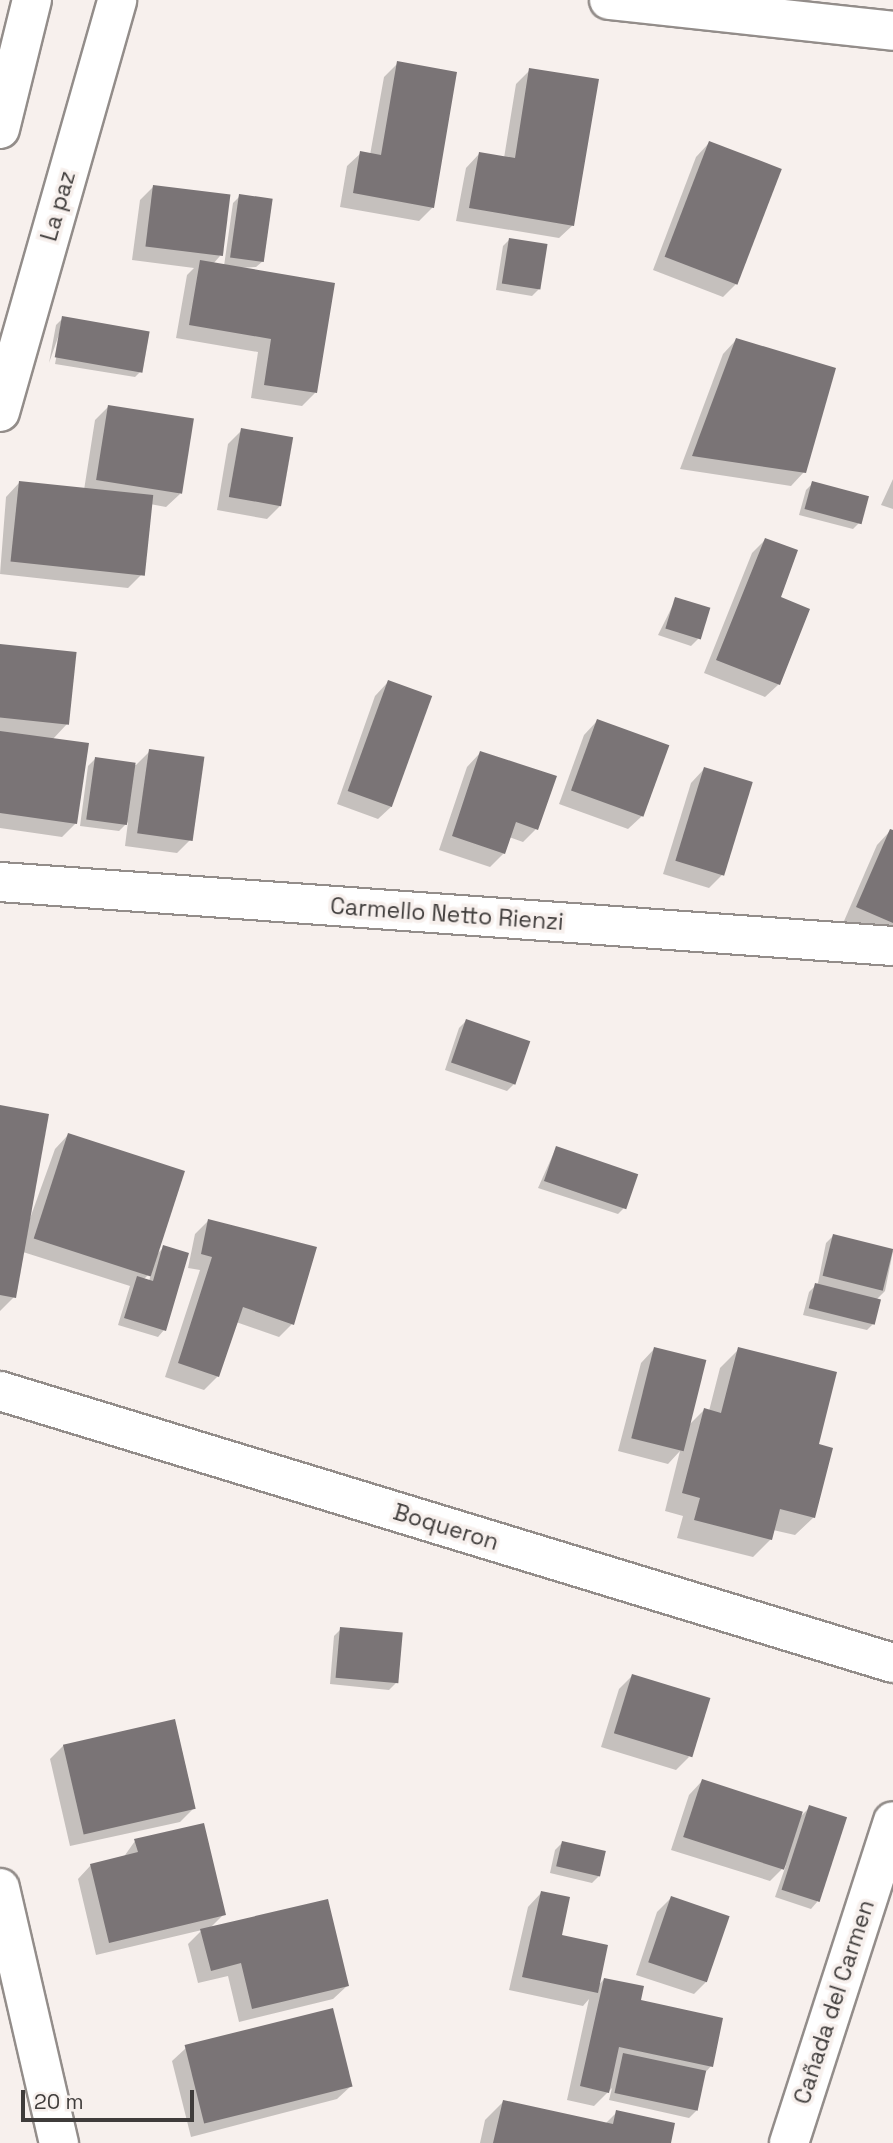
<!DOCTYPE html>
<html>
<head>
<meta charset="utf-8">
<style>
  body { margin:0 }
  #map { position:relative; width:893px; height:2143px; overflow:hidden; background:#f7f0ed; font-family:"Space Grotesk",sans-serif }
  div>[style] { position:absolute }
  .shadow>* { inset:0; background:#0003 }
  .building>* { inset:0; background:#7a7476; transform-origin:0 0 }
  .roads { filter:drop-shadow(2px 0 #938d8a) drop-shadow(-2px 0 #938d8a) drop-shadow(0 2px #938d8a) drop-shadow(0 -2px #938d8a) }
  .minor>* { height:38px; margin:-19px; padding:0 19px; transform-origin:19px; border-radius:19px; background:#fff }
  span { translate:-50% -50%; white-space:nowrap; text-align:center; line-height:1.15; -webkit-text-stroke:7px #f7f0ed; paint-order:stroke }
  .street-label { font-size:23px; color:#3f3c3b }
  .scale { position:absolute; left:21px; top:2090px; width:173px; height:32px; box-sizing:border-box; border:4px solid #3f3c3b; border-top:0; padding-left:9px; font-size:21px; line-height:24px; white-space:nowrap; color:#3f3c3b; -webkit-text-stroke:5px #f7f0ed; paint-order:stroke }
</style>
</head>
<body>
<div id="map">
  <div class="shadow">
    <div style="clip-path:polygon(398px 63px,433px 207px,419px 221px,340px 207px,347px 166px,361px 153px,370px 155px,384px 77px)"></div>
    <div style="clip-path:polygon(530px 70px,573px 225px,559px 238px,456px 221px,466px 168px,479px 154px,504px 158px,516px 84px)"></div>
    <div style="clip-path:polygon(709px 143px,737px 283px,723px 297px,653px 270px,696px 157px)"></div>
    <div style="clip-path:polygon(153px 187px,220px 256px,213px 264px,224px 266px,233px 203px,240px 196px,263px 261px,256px 267px,237px 268px,315px 393px,302px 406px,251px 398px,258px 352px,176px 338px,187px 275px,194px 268px,132px 260px,140px 200px)"></div>
    <div style="clip-path:polygon(509px 240px,539px 289px,532px 296px,496px 290px,503px 246px)"></div>
    <div style="clip-path:polygon(63px 318px,142px 370px,135px 377px,55px 364px,63px 323px,49px 363px,56px 325px)"></div>
    <div style="clip-path:polygon(736px 340px,804px 472px,791px 486px,680px 469px,723px 354px)"></div>
    <div style="clip-path:polygon(108px 407px,180px 494px,166px 507px,150px 504px,142px 574px,128px 588px,0 574px,6px 497px,19px 483px,84px 490px,95px 420px)"></div>
    <div style="clip-path:polygon(242px 430px,280px 506px,267px 519px,217px 510px,228px 444px)"></div>
    <div style="clip-path:polygon(893px 479px,893px 509px,881px 505px)"></div>
    <div style="clip-path:polygon(813px 483px,860px 522px,853px 529px,799px 515px,806px 490px)"></div>
    <div style="clip-path:polygon(765px 540px,778px 598px,779px 684px,765px 697px,704px 673px,752px 553px)"></div>
    <div style="clip-path:polygon(676px 599px,698px 639px,691px 646px,658px 635px)"></div>
    <div style="clip-path:polygon(0 645px,67px 724px,52px 740px,76px 823px,62px 837px,0 828px)"></div>
    <div style="clip-path:polygon(388px 682px,392px 806px,378px 819px,337px 804px,375px 696px)"></div>
    <div style="clip-path:polygon(597px 721px,642px 816px,628px 829px,559px 804px,584px 735px)"></div>
    <div style="clip-path:polygon(150px 751px,191px 839px,177px 853px,125px 846px,128px 822px,119px 831px,80px 826px,88px 766px,95px 759px,136px 765px)"></div>
    <div style="clip-path:polygon(480px 753px,536px 829px,523px 842px,509px 837px,504px 853px,490px 867px,439px 850px,467px 767px)"></div>
    <div style="clip-path:polygon(704px 769px,723px 874px,709px 888px,663px 874px,691px 783px)"></div>
    <div style="clip-path:polygon(890px 831px,893px 832px,893px 941px,844px 921px,877px 845px)"></div>
    <div style="clip-path:polygon(466px 1021px,514px 1084px,507px 1091px,445px 1070px,459px 1028px)"></div>
    <div style="clip-path:polygon(evenodd,0 1107px,28px 1224px,55px 1149px,68px 1135px,155px 1256px,164px 1247px,164px 1330px,158px 1337px,118px 1325px,130px 1286px,23px 1252px,14px 1297px,0 1311px,0 1107px,152px 1271px,149px 1281px,143px 1280px,152px 1271px)"></div>
    <div style="clip-path:polygon(556px 1148px,625px 1207px,618px 1214px,538px 1188px)"></div>
    <div style="clip-path:polygon(208px 1221px,292px 1324px,279px 1337px,236px 1322px,218px 1376px,204px 1390px,165px 1377px,200px 1270px,188px 1268px,195px 1234px)"></div>
    <div style="clip-path:polygon(833px 1236px,893px 1251px,885px 1291px,876px 1300px,874px 1323px,867px 1330px,803px 1315px,809px 1292px,818px 1283px,826px 1243px)"></div>
    <div style="clip-path:polygon(654px 1349px,687px 1427px,704px 1410px,709px 1411px,720px 1368px,739px 1349px,817px 1445px,814px 1517px,795px 1535px,773px 1530px,771px 1539px,753px 1557px,677px 1538px,683px 1516px,665px 1511px,680px 1451px,668px 1464px,618px 1451px,641px 1363px)"></div>
    <div style="clip-path:polygon(341px 1629px,396px 1683px,389px 1690px,330px 1684px,334px 1636px)"></div>
    <div style="clip-path:polygon(632px 1676px,689px 1757px,676px 1770px,601px 1747px,619px 1689px)"></div>
    <div style="clip-path:polygon(64px 1745px,194px 1808px,180px 1822px,70px 1846px,50px 1759px)"></div>
    <div style="clip-path:polygon(702px 1781px,798px 1819px,810px 1807px,817px 1902px,811px 1909px,775px 1897px,786px 1865px,770px 1881px,671px 1850px,689px 1795px)"></div>
    <div style="clip-path:polygon(135px 1841px,224px 1914px,210px 1928px,347px 1986px,333px 1999px,239px 2022px,228px 1976px,198px 1983px,188px 1944px,202px 1930px,96px 1955px,78px 1879px,91px 1865px,123px 1858px)"></div>
    <div style="clip-path:polygon(562px 1843px,599px 1876px,592px 1883px,550px 1873px,555px 1850px)"></div>
    <div style="clip-path:polygon(541px 1893px,560px 1936px,598px 1986px,604px 1979px,639px 2002px,711px 2066px,704px 2074px,696px 2111px,689px 2118px,609px 2100px,612px 2088px,594px 2106px,567px 2100px,589px 1999px,583px 2006px,509px 1990px,528px 1907px)"></div>
    <div style="clip-path:polygon(671px 1898px,707px 1981px,694px 1994px,636px 1975px,657px 1912px)"></div>
    <div style="clip-path:polygon(186px 2048px,351px 2086px,337px 2099px,191px 2137px,172px 2061px)"></div>
    <div style="clip-path:polygon(503px 2102px,605px 2124px,617px 2112px,669px 2143px,480px 2143px,485px 2120px)"></div>
  </div>
  <div class="building">
    <div style="clip-path:polygon(397px 61px,457px 72px,434px 208px,353px 193px,360px 151px,381px 155px)"></div>
    <div style="clip-path:polygon(529px 68px,599px 79px,574px 226px,469px 208px,479px 152px,515px 158px)"></div>
    <div style="left:709px;top:141px;width:78px;height:124px;rotate:21deg"></div>
    <div style="left:153px;top:185px;width:78px;height:62px;rotate:7deg"></div>
    <div style="left:239px;top:194px;width:34px;height:64px;rotate:8deg"></div>
    <div style="left:509px;top:238px;width:39px;height:46px;rotate:9deg"></div>
    <div style="clip-path:polygon(200px 260px,335px 283px,317px 393px,264px 385px,271px 339px,189px 325px)"></div>
    <div style="left:62px;top:316px;width:89px;height:42px;rotate:10deg"></div>
    <div style="clip-path:polygon(736px 338px,836px 368px,806px 473px,692px 456px)"></div>
    <div style="left:108px;top:405px;width:87px;height:76px;rotate:9deg"></div>
    <div style="left:241px;top:428px;width:53px;height:70px;rotate:10deg"></div>
    <div style="left:19px;top:481px;width:135px;height:81px;rotate:6deg"></div>
    <div style="left:812px;top:481px;width:59px;height:29px;rotate:15deg"></div>
    <div style="clip-path:polygon(765px 538px,798px 550px,781px 597px,810px 609px,780px 685px,716px 660px)"></div>
    <div style="left:675px;top:597px;width:37px;height:33px;rotate:17deg"></div>
    <div style="left:0;top:644px;width:77px;height:73px;rotate:6deg"></div>
    <div style="left:388px;top:680px;width:47px;height:118px;rotate:20deg"></div>
    <div style="left:597px;top:719px;width:77px;height:76px;rotate:20deg"></div>
    <div style="clip-path:polygon(0 731px,89px 743px,77px 824px,0 813px)"></div>
    <div style="left:149px;top:749px;width:56px;height:85px;rotate:8deg"></div>
    <div style="clip-path:polygon(480px 751px,557px 776px,538px 830px,516px 822px,505px 854px,452px 836px)"></div>
    <div style="left:95px;top:757px;width:41px;height:63px;rotate:8deg"></div>
    <div style="left:704px;top:767px;width:51px;height:98px;rotate:17deg"></div>
    <div style="clip-path:polygon(890px 829px,893px 830px,893px 923px,856px 907px)"></div>
    <div style="left:466px;top:1019px;width:68px;height:46px;rotate:19deg"></div>
    <div style="clip-path:polygon(0 1105px,49px 1114px,16px 1298px,0 1295px)"></div>
    <div style="left:68px;top:1133px;width:123px;height:111px;rotate:18deg"></div>
    <div style="left:556px;top:1146px;width:87px;height:37px;rotate:19deg"></div>
    <div style="clip-path:polygon(208px 1219px,317px 1247px,294px 1325px,243px 1307px,219px 1377px,178px 1363px,212px 1257px,201px 1254px)"></div>
    <div style="left:833px;top:1234px;width:62px;height:43px;rotate:14deg"></div>
    <div style="clip-path:polygon(163px 1245px,189px 1253px,166px 1331px,124px 1318px,137px 1276px,153px 1281px)"></div>
    <div style="left:815px;top:1283px;width:68px;height:26px;rotate:14deg"></div>
    <div style="left:654px;top:1347px;width:54px;height:94px;rotate:14deg"></div>
    <div style="clip-path:polygon(738px 1347px,837px 1372px,819px 1444px,833px 1448px,815px 1518px,780px 1509px,772px 1540px,694px 1520px,700px 1498px,682px 1493px,704px 1408px,721px 1413px)"></div>
    <div style="left:340px;top:1627px;width:63px;height:51px;rotate:5deg"></div>
    <div style="left:632px;top:1674px;width:82px;height:62px;rotate:17deg"></div>
    <div style="left:175px;top:1719px;width:92px;height:115px;rotate:77deg"></div>
    <div style="left:702px;top:1779px;width:106px;height:61px;rotate:18deg"></div>
    <div style="left:809px;top:1805px;width:40px;height:89px;rotate:18deg"></div>
    <div style="clip-path:polygon(204px 1823px,226px 1915px,109px 1943px,90px 1864px,138px 1852px,134px 1839px)"></div>
    <div style="left:562px;top:1841px;width:45px;height:26px;rotate:13deg"></div>
    <div style="clip-path:polygon(541px 1891px,570px 1897px,562px 1935px,608px 1945px,598px 1993px,522px 1977px)"></div>
    <div style="left:671px;top:1896px;width:62px;height:70px;rotate:19deg"></div>
    <div style="clip-path:polygon(328px 1899px,349px 1986px,252px 2009px,241px 1963px,211px 1971px,200px 1929px)"></div>
    <div style="clip-path:polygon(604px 1978px,644px 1986px,641px 2000px,723px 2018px,713px 2067px,619px 2047px,609px 2093px,580px 2086px)"></div>
    <div style="left:333px;top:2008px;width:81px;height:153px;rotate:76deg"></div>
    <div style="left:623px;top:2053px;width:85px;height:41px;rotate:12deg"></div>
    <div style="clip-path:polygon(503px 2100px,613px 2124px,616px 2110px,675px 2123px,671px 2143px,493px 2143px)"></div>
  </div>
  <div class="roads">
    <div class="minor">
      <div style="left:609px;top:0;width:286px;rotate:6.2deg"></div>
      <div style="left:0;top:129px;width:133px;rotate:-76.1deg"></div>
      <div style="left:0;top:412px;width:428px;rotate:-74.1deg"></div>
      <div style="left:0;top:882px;width:895px;rotate:4.1deg"></div>
      <div style="left:0;top:1391px;width:934px;rotate:16.94deg"></div>
      <div style="left:0;top:1888px;width:262px;rotate:77deg"></div>
      <div style="left:789px;top:2143px;width:338px;rotate:-72.1deg"></div>
    </div>
  </div>
  <div class="street-label">
    <span style="left:58px;top:206px;rotate:-74deg">La paz</span>
    <span style="left:447px;top:914px;rotate:4deg">Carmello Netto Rienzi</span>
    <span style="left:446px;top:1527px;rotate:17deg">Boqueron</span>
    <span style="left:834px;top:2002px;rotate:-72deg">Cañada del Carmen</span>
  </div>
  <div class="scale">20 m</div>
</div>
</body>
</html>
